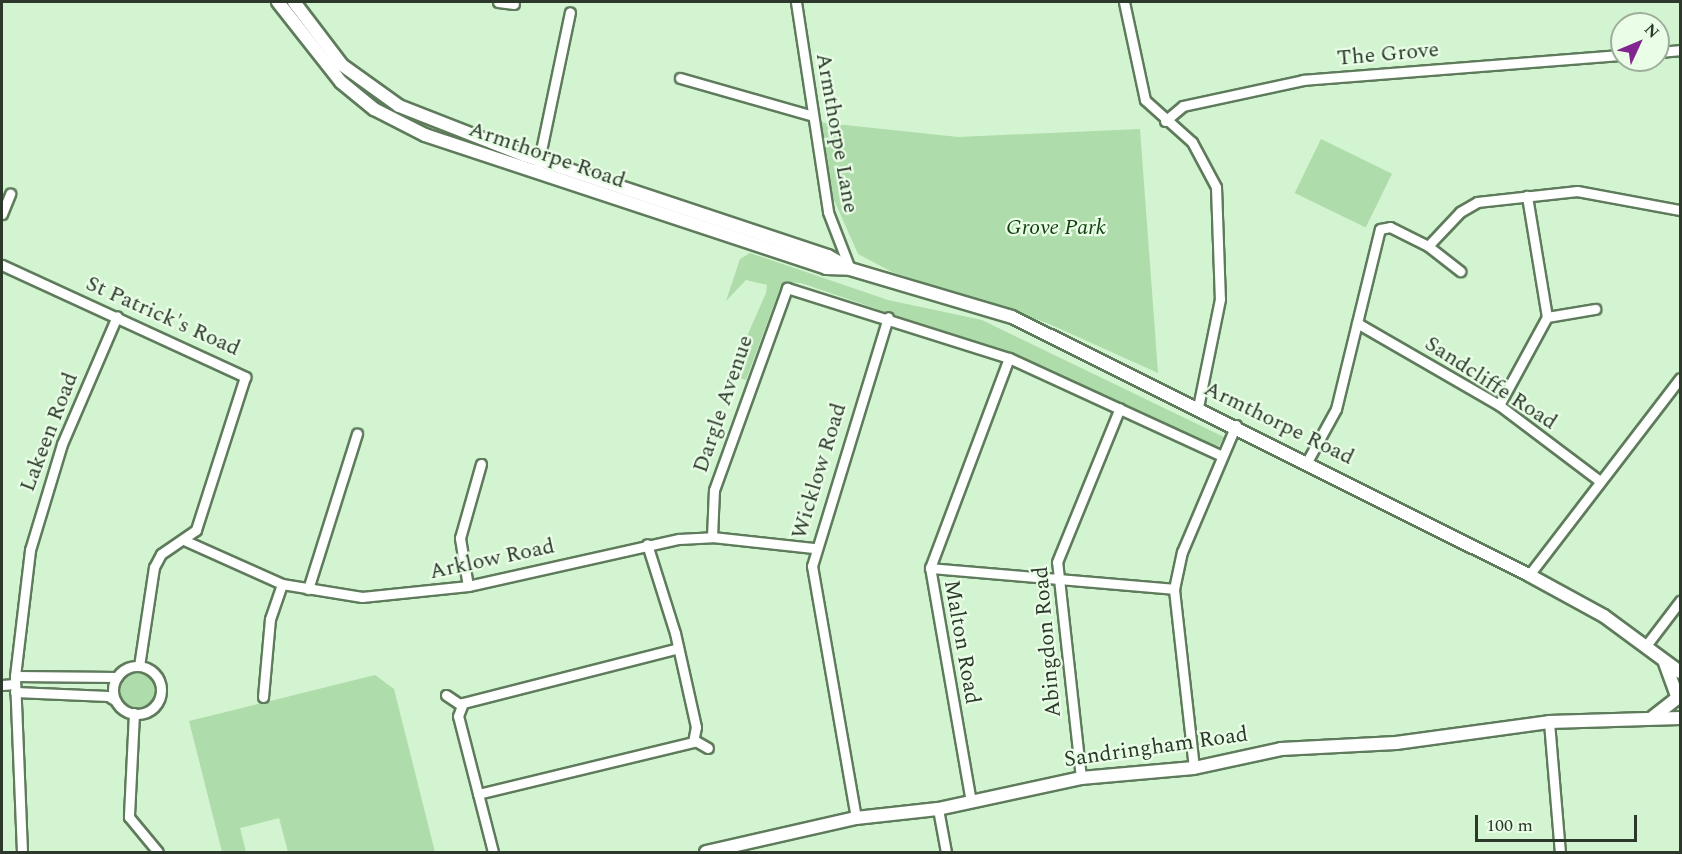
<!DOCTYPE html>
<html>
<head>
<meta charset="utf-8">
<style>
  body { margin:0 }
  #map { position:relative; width:1682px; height:854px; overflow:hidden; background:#d3f4d0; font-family:Spectral,serif }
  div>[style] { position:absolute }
  .green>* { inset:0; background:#aedcaa; transform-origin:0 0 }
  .round { border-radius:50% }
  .roads { filter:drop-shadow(2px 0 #5e7b5b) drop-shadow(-2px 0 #5e7b5b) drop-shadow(0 2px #5e7b5b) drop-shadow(0 -2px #5e7b5b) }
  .minor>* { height:9px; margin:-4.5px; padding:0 4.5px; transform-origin:4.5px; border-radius:4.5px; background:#fff }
  .minor>.ring { margin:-4.5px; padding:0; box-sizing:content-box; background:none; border:9px solid #fff; border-radius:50% }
  .tertiary>* { height:12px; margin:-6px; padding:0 6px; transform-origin:6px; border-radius:6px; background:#fff }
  span { translate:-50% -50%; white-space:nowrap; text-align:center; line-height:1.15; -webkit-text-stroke:4.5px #e9fde7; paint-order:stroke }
  .street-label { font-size:22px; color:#2b382a }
  .park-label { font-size:22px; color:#103e0e; font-style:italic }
  .frame { position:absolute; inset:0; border:3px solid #2b382a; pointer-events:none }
  .north { position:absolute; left:1610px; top:12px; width:60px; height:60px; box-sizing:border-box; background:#e9fde7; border:2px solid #9dae9b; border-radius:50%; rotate:46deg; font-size:16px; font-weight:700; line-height:24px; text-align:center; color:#2b382a }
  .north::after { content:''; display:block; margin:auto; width:21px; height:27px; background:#832590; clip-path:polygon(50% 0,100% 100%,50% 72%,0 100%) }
  .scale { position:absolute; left:1475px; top:815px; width:162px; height:27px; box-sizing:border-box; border:3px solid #2b382a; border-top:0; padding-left:8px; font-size:18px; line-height:21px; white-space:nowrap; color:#2b382a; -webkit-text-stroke:4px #e9fde7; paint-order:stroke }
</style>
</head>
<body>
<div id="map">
  <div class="green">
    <div style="clip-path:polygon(817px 122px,958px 137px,1140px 129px,1158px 373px,1047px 323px,892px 272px,858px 254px,827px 184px)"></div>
    <div style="left:1321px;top:139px;width:79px;height:60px;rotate:26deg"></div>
    <div style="clip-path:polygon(750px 253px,888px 300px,982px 320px,1224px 437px,1219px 446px,1211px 445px,1032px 362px,801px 283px,785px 282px,779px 291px,746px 380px,730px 375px,766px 293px,767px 285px,746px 280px,726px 301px,740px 259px)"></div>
    <div class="round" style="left:120px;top:672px;width:36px;height:36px"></div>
    <div style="clip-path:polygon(375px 675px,394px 689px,435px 852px,288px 852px,279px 818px,240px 828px,246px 852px,222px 852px,189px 721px)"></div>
  </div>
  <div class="roads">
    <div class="minor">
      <div style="left:498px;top:2px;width:16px;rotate:7deg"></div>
      <div style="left:796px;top:2px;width:212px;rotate:81.3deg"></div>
      <div style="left:828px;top:212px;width:61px;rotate:68.9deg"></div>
      <div style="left:1124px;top:2px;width:100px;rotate:77.9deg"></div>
      <div style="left:1145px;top:100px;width:63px;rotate:41.8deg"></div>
      <div style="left:1192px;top:142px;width:51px;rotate:61.9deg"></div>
      <div style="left:1216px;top:187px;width:112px;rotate:88deg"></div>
      <div style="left:1220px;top:299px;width:110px;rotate:101.5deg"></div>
      <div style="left:1658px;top:52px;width:22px;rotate:-5deg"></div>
      <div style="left:680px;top:78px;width:135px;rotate:15.9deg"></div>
      <div style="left:1165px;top:121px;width:23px;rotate:-40deg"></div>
      <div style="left:1183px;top:106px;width:123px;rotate:-12.2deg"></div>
      <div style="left:1303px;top:80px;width:320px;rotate:-4.5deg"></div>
      <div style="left:538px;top:165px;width:156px;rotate:-78.2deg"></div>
      <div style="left:2px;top:214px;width:22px;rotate:-68deg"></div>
      <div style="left:1428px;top:246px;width:41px;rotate:38deg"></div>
      <div style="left:2px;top:265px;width:268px;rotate:24.7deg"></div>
      <div style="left:245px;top:377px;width:161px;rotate:107.8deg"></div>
      <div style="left:196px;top:530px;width:42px;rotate:145.6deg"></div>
      <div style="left:161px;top:554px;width:15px;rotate:118deg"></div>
      <div style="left:154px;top:567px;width:100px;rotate:98.6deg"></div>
      <div style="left:1547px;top:317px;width:49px;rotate:-9.5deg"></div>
      <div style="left:1357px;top:323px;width:164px;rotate:30deg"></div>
      <div style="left:1499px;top:405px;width:126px;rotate:37deg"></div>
      <div style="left:1499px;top:405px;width:100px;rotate:-61.4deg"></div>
      <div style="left:1547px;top:317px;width:123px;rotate:-99.4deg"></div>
      <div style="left:1308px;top:460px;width:58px;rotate:-61.2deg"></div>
      <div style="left:1336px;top:409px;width:185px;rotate:-76.3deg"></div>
      <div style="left:1380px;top:229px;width:10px;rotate:-11deg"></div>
      <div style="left:1390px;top:227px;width:42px;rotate:26.6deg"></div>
      <div style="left:1428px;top:246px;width:47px;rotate:-46.7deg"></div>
      <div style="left:1460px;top:212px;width:20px;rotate:-30deg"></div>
      <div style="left:1477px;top:202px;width:101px;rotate:-6.3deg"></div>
      <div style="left:1577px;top:191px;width:105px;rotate:10.5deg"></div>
      <div style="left:712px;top:537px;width:47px;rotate:-87.6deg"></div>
      <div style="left:714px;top:490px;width:215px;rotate:-70.1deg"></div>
      <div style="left:787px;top:288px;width:233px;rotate:17.5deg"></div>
      <div style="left:1009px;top:358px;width:234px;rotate:24.7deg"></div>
      <div style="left:186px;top:541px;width:105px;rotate:24.1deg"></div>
      <div style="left:282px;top:584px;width:81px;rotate:9.2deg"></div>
      <div style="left:362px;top:597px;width:107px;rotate:-5.9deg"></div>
      <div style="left:468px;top:586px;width:216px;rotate:-12.6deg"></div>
      <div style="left:679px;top:539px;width:33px;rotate:-3deg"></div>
      <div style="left:712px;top:537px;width:102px;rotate:6.2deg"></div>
      <div style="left:930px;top:568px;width:245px;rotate:4.9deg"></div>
      <div style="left:1529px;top:575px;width:248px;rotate:-52.5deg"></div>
      <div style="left:468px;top:586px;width:49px;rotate:-99.5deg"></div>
      <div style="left:460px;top:538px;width:77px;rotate:-74.2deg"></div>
      <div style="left:308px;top:589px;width:163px;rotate:-72.5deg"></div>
      <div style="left:1645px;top:647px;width:58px;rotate:-52.7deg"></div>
      <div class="ring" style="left:113px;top:666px;width:39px;height:39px"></div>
      <div style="left:15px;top:676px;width:102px;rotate:0.6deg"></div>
      <div style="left:2px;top:685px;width:13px;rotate:-4deg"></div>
      <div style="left:15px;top:692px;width:93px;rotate:2.5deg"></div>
      <div style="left:108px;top:696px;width:9px;rotate:32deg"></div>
      <div style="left:446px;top:695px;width:18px;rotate:34deg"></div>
      <div style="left:263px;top:697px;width:78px;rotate:-84.9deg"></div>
      <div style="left:270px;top:619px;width:37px;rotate:-71deg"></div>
      <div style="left:134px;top:713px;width:104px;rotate:92.8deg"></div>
      <div style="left:129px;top:817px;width:45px;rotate:50.4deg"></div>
      <div style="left:1549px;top:722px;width:130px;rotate:85.2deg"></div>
      <div style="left:694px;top:740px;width:16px;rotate:30deg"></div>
      <div style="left:1194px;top:768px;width:180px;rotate:-96.4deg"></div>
      <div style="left:1174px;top:589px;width:38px;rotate:-78deg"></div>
      <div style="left:1182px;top:552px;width:138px;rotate:-67deg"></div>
      <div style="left:1081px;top:778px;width:217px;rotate:-96.3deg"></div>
      <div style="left:1057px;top:562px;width:166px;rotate:-67.8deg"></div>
      <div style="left:478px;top:794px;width:221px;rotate:-13.6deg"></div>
      <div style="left:693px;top:742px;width:15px;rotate:-79deg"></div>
      <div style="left:696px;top:727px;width:96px;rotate:-102.6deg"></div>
      <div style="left:675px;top:633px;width:93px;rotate:-107.5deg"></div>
      <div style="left:971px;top:802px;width:238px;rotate:-99.9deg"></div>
      <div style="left:930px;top:568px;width:224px;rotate:-69.4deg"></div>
      <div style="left:938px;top:809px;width:44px;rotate:79.5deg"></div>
      <div style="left:856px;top:818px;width:256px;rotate:-99.9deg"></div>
      <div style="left:812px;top:566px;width:260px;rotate:-73deg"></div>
      <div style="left:22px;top:852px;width:176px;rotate:-92.3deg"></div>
      <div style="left:15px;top:676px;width:127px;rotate:-83.2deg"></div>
      <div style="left:30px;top:550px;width:111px;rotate:-73.2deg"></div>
      <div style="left:62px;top:444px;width:139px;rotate:-66.7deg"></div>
      <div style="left:493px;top:852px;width:140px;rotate:-104.4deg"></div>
      <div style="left:458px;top:716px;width:14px;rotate:-69deg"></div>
      <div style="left:463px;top:703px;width:222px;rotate:-14.3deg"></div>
    </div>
    <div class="tertiary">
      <div style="left:278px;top:2px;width:102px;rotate:51.8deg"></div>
      <div style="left:341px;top:82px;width:43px;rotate:39.3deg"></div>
      <div style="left:374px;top:109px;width:57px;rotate:27deg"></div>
      <div style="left:425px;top:135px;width:422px;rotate:18.3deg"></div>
      <div style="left:826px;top:268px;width:24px;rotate:2deg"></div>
      <div style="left:850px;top:269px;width:169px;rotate:16.5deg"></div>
      <div style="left:1012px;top:317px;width:578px;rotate:26.52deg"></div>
      <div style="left:1529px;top:575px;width:85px;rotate:28.7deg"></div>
      <div style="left:1604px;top:616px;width:94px;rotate:36.4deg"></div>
      <div style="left:294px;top:2px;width:79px;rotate:52.7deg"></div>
      <div style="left:342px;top:65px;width:70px;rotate:35.7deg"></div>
      <div style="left:399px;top:106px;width:134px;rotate:21.4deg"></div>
      <div style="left:524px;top:155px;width:320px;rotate:18.4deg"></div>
      <div style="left:828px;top:256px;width:22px;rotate:30deg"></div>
      <div style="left:1665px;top:663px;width:33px;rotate:70deg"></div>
      <div style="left:1653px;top:717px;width:28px;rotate:-38deg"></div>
      <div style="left:706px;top:852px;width:154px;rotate:-12.8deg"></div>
      <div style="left:856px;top:818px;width:82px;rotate:-6.3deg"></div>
      <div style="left:938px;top:809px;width:146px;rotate:-12.2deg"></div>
      <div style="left:1081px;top:778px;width:113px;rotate:-5.1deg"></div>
      <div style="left:1194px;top:768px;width:89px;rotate:-12.3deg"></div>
      <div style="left:1281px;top:749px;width:115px;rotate:-3deg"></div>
      <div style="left:1396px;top:743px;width:154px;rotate:-7.8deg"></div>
      <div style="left:1549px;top:722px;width:131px;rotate:-1.7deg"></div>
    </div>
  </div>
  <div class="street-label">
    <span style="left:1388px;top:54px;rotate:-5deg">The Grove</span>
    <span style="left:837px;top:133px;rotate:80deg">Armthorpe Lane</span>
    <span style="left:547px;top:155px;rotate:19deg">Armthorpe Road</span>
    <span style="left:163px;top:316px;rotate:24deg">St Patrick's Road</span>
    <span style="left:1491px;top:383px;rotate:33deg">Sandcliffe Road</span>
    <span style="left:723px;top:404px;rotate:-71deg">Dargle Avenue</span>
    <span style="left:1279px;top:423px;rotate:26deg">Armthorpe Road</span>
    <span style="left:49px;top:432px;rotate:-69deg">Lakeen Road</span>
    <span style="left:819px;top:471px;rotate:-73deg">Wicklow Road</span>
    <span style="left:492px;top:559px;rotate:-12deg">Arklow Road</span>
    <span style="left:962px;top:642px;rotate:80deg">Malton Road</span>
    <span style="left:1047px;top:642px;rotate:-95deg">Abingdon Road</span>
    <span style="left:1156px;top:747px;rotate:-8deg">Sandringham Road</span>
  </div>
  <div class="park-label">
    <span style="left:1056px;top:228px">Grove Park</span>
  </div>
  <div class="frame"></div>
  <div class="north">N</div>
  <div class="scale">100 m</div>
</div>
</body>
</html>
